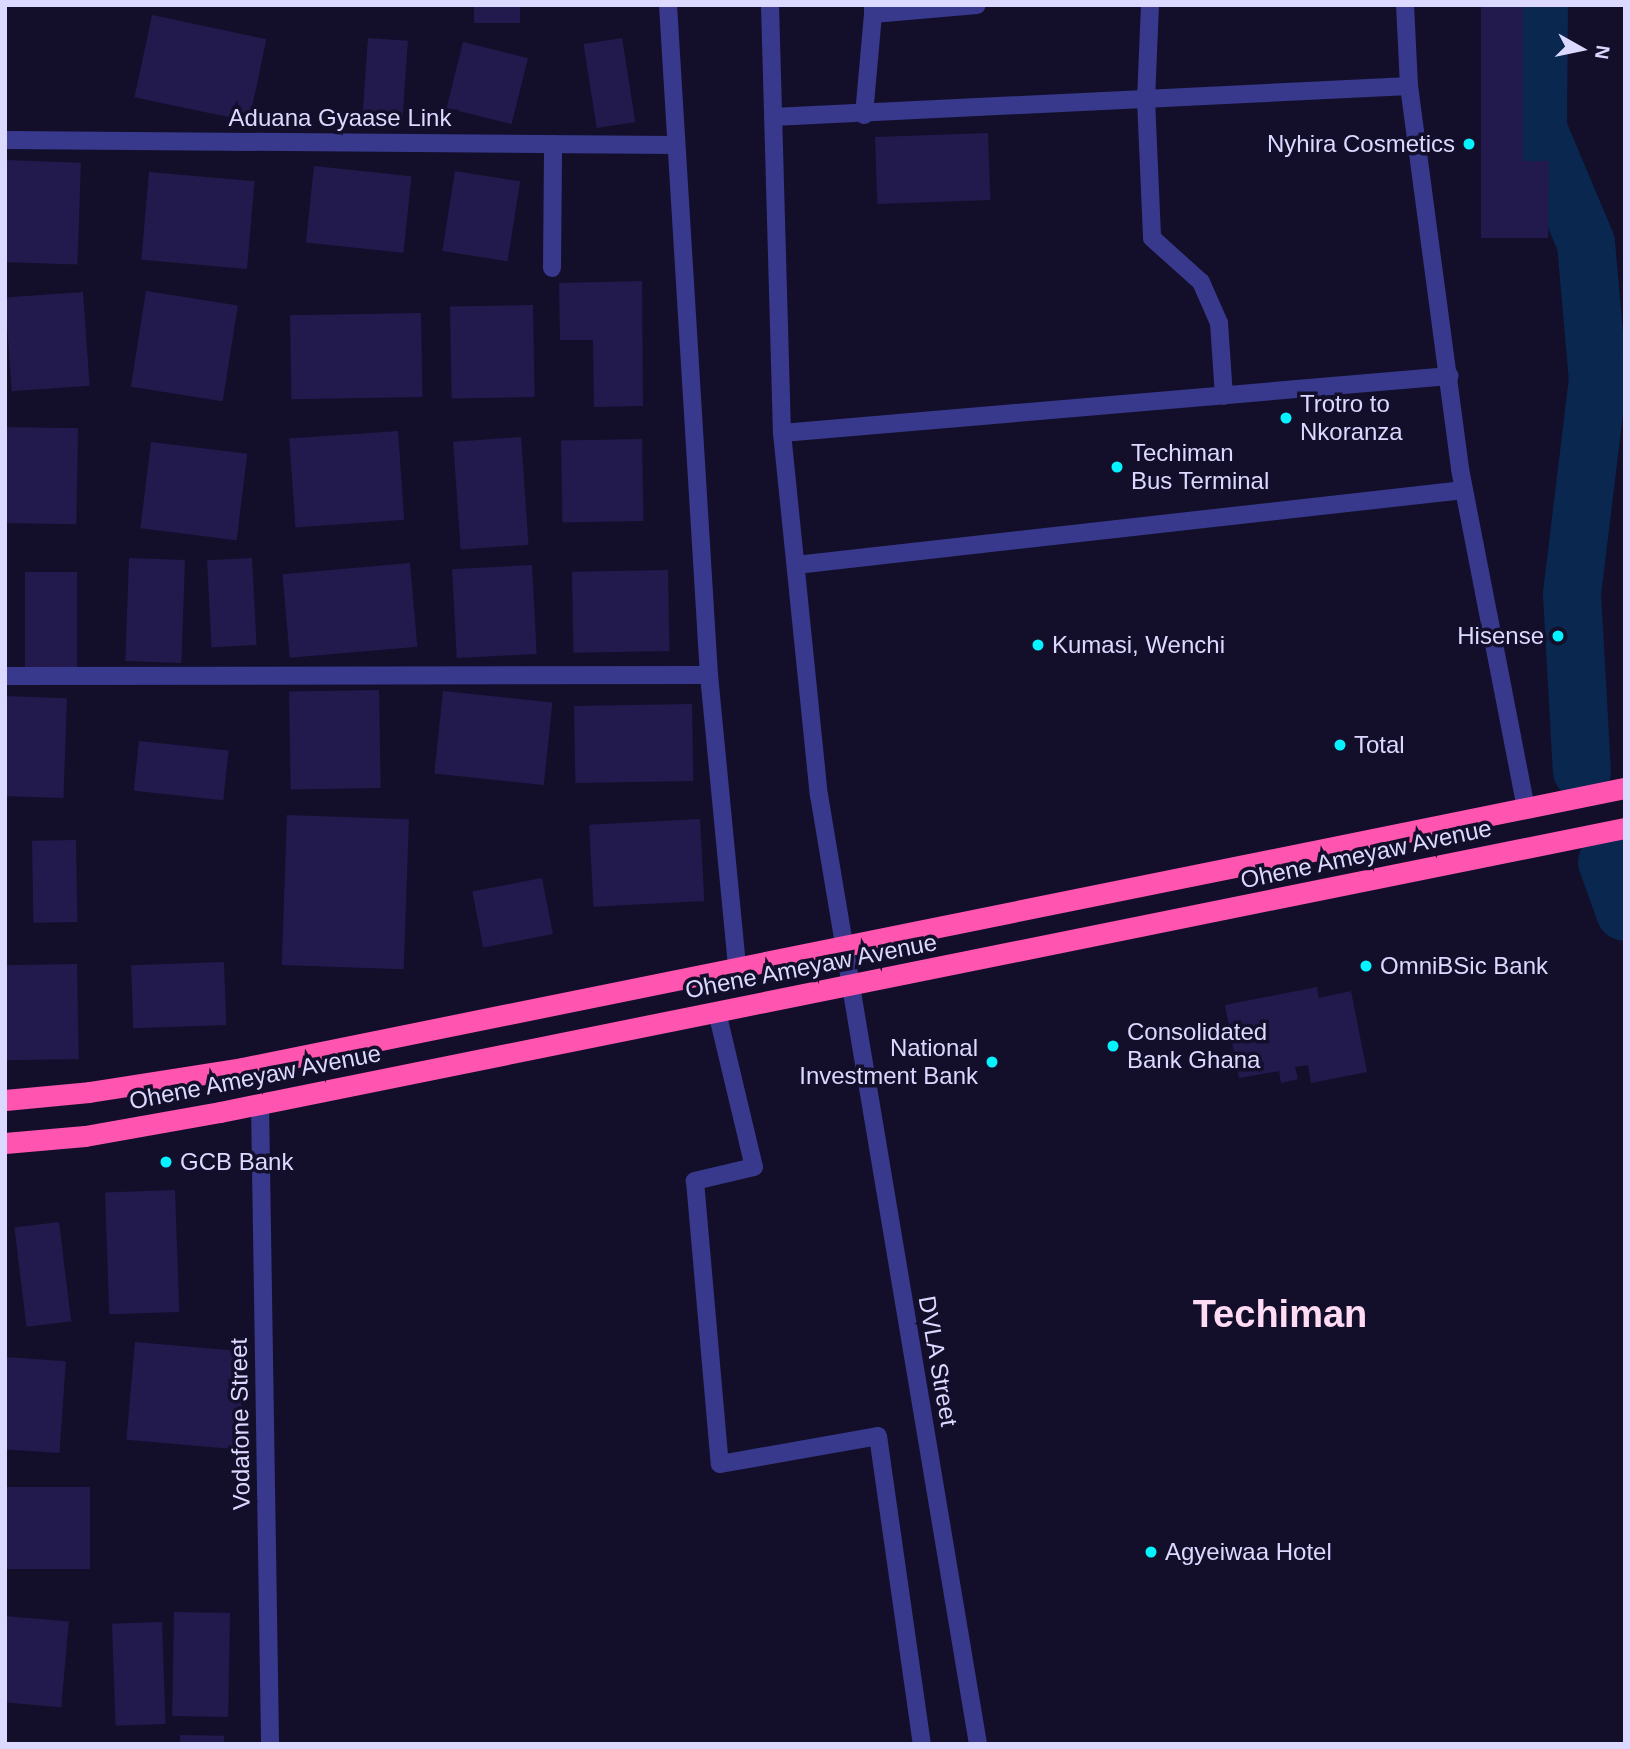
<!DOCTYPE html>
<html>
<head>
<meta charset="utf-8">
<style>
  body { margin:0 }
  #map { position:relative; width:1630px; height:1749px; overflow:hidden; background:#130f2b; font-family:Helvetica,sans-serif }
  div>[style] { position:absolute }
  .river>* { height:58px; margin:-29px; padding:0 29px; transform-origin:29px; border-radius:29px; background:#0a274f }
  .building>* { inset:0; background:#221a4d; transform-origin:0 0 }
  .lane>* { height:18px; margin:-9px; padding:0 9px; transform-origin:9px; border-radius:9px; background:#38398c }
  .street>* { height:18px; margin:-9px; padding:0 9px; transform-origin:9px; border-radius:9px; background:#38398c }
  .highway>* { height:21px; margin:-10.5px; padding:0 10.5px; transform-origin:10.5px; border-radius:10.5px; background:#ff54af }
  .dots>* { width:19px; height:19px; translate:-50% -50%; box-sizing:border-box; border:4px solid #130f2b; border-radius:50% }
  span { translate:-50% -50%; white-space:nowrap; text-align:center; line-height:1.15; -webkit-text-stroke:7px #130f2b; paint-order:stroke }
  .street-label { font-size:24px; color:#dbd9ff }
  .poi-label { font-size:24px; color:#dbd9ff }
  .right { translate:-100% -50%; text-align:right }
  .left { translate:0 -50%; text-align:left }
  .town-label { font-size:38px; color:#ffdbf4; font-weight:700 }
  .frame { position:absolute; inset:0; border:7px solid #dbd9ff; pointer-events:none }
  .north { position:absolute; left:1546px; top:14px; width:70px; height:70px; -webkit-text-stroke:5px #130f2b; paint-order:stroke; rotate:99deg; font-size:19px; font-weight:700; line-height:28px; text-align:center; color:#dbd9ff }
  .north::after { content:''; display:block; margin:auto; width:24px; height:32px; background:#dbd9ff; clip-path:polygon(50% 0,100% 100%,50% 72%,0 100%) }
</style>
</head>
<body>
<div id="map">
  <div class="river">
    <div style="left:1539px;top:5px;width:124px;rotate:90.5deg"></div>
    <div style="left:1538px;top:129px;width:124px;rotate:67.2deg"></div>
    <div style="left:1586px;top:243px;width:137px;rotate:85deg"></div>
    <div style="left:1598px;top:379px;width:217px;rotate:96.9deg"></div>
    <div style="left:1572px;top:594px;width:177px;rotate:86.8deg"></div>
    <div style="left:1607px;top:862px;width:53px;rotate:70.2deg"></div>
  </div>
  <div class="building">
    <div style="left:474px;top:5px;width:46px;height:18px"></div>
    <div style="clip-path:polygon(1481px 5px,1523px 5px,1523px 161px,1549px 161px,1548px 238px,1481px 238px)"></div>
    <div style="left:152px;top:15px;width:117px;height:84px;rotate:12deg"></div>
    <div style="left:368px;top:38px;width:40px;height:78px;rotate:4deg"></div>
    <div style="left:622px;top:38px;width:85px;height:39px;rotate:81deg"></div>
    <div style="left:463px;top:42px;width:67px;height:68px;rotate:14deg"></div>
    <div style="left:988px;top:133px;width:67px;height:113px;rotate:88deg"></div>
    <div style="left:5px;top:160px;width:76px;height:102px;rotate:2deg"></div>
    <div style="left:314px;top:166px;width:98px;height:77px;rotate:6deg"></div>
    <div style="left:455px;top:171px;width:66px;height:81px;rotate:9deg"></div>
    <div style="left:149px;top:172px;width:106px;height:88px;rotate:5deg"></div>
    <div style="clip-path:polygon(642px 281px,643px 406px,594px 407px,593px 340px,560px 340px,559px 283px)"></div>
    <div style="left:146px;top:291px;width:93px;height:97px;rotate:9deg"></div>
    <div style="left:83px;top:292px;width:94px;height:78px;rotate:86deg"></div>
    <div style="left:533px;top:305px;width:92px;height:83px;rotate:89deg"></div>
    <div style="left:421px;top:313px;width:84px;height:131px;rotate:89deg"></div>
    <div style="left:5px;top:427px;width:73px;height:96px;rotate:1deg"></div>
    <div style="left:398px;top:431px;width:89px;height:109px;rotate:86deg"></div>
    <div style="left:521px;top:437px;width:108px;height:68px;rotate:86deg"></div>
    <div style="left:642px;top:439px;width:82px;height:81px;rotate:89deg"></div>
    <div style="left:151px;top:442px;width:97px;height:87px;rotate:7deg"></div>
    <div style="left:129px;top:558px;width:56px;height:103px;rotate:2deg"></div>
    <div style="left:252px;top:558px;width:87px;height:45px;rotate:87deg"></div>
    <div style="left:410px;top:563px;width:84px;height:128px;rotate:85deg"></div>
    <div style="left:532px;top:565px;width:89px;height:80px;rotate:87deg"></div>
    <div style="left:668px;top:570px;width:81px;height:96px;rotate:89deg"></div>
    <div style="left:25px;top:572px;width:52px;height:98px"></div>
    <div style="left:379px;top:690px;width:98px;height:90px;rotate:89deg"></div>
    <div style="left:443px;top:691px;width:110px;height:83px;rotate:6deg"></div>
    <div style="left:5px;top:696px;width:62px;height:100px;rotate:2deg"></div>
    <div style="left:692px;top:704px;width:77px;height:118px;rotate:89deg"></div>
    <div style="left:139px;top:741px;width:90px;height:50px;rotate:6deg"></div>
    <div style="left:287px;top:815px;width:122px;height:150px;rotate:2deg"></div>
    <div style="left:700px;top:819px;width:82px;height:111px;rotate:87deg"></div>
    <div style="left:76px;top:840px;width:82px;height:44px;rotate:89deg"></div>
    <div style="left:542px;top:878px;width:57px;height:71px;rotate:79deg"></div>
    <div style="left:224px;top:962px;width:63px;height:93px;rotate:88deg"></div>
    <div style="left:77px;top:964px;width:95px;height:72px;rotate:89deg"></div>
    <div style="clip-path:polygon(1317px 987px,1319px 998px,1351px 991px,1367px 1072px,1311px 1083px,1308px 1065px,1295px 1067px,1298px 1079px,1281px 1083px,1279px 1071px,1239px 1078px,1225px 1005px)"></div>
    <div style="left:175px;top:1190px;width:122px;height:70px;rotate:88deg"></div>
    <div style="left:59px;top:1222px;width:100px;height:45px;rotate:83deg"></div>
    <div style="left:135px;top:1342px;width:113px;height:98px;rotate:5deg"></div>
    <div style="left:5px;top:1357px;width:61px;height:92px;rotate:4deg"></div>
    <div style="left:5px;top:1487px;width:85px;height:82px"></div>
    <div style="left:174px;top:1612px;width:56px;height:104px;rotate:1deg"></div>
    <div style="left:5px;top:1616px;width:64px;height:86px;rotate:5deg"></div>
    <div style="left:162px;top:1622px;width:102px;height:50px;rotate:88deg"></div>
    <div style="left:180px;top:1735px;width:44px;height:9px;rotate:1deg"></div>
  </div>
  <div class="lane">
    <div style="left:873px;top:5px;width:9px;rotate:90deg"></div>
    <div style="left:873px;top:14px;width:104px;rotate:-4.9deg"></div>
    <div style="left:1150px;top:5px;width:94px;rotate:92.4deg"></div>
    <div style="left:1146px;top:99px;width:139px;rotate:87.5deg"></div>
    <div style="left:1152px;top:238px;width:66px;rotate:41.9deg"></div>
    <div style="left:1201px;top:282px;width:45px;rotate:66.3deg"></div>
    <div style="left:1219px;top:323px;width:73px;rotate:86.1deg"></div>
    <div style="left:864px;top:115px;width:101px;rotate:-84.9deg"></div>
    <div style="left:782px;top:433px;width:670px;rotate:-4.88deg"></div>
    <div style="left:796px;top:565px;width:672px;rotate:-6.41deg"></div>
    <div style="left:717px;top:1012px;width:159px;rotate:76.6deg"></div>
    <div style="left:754px;top:1167px;width:61px;rotate:166.7deg"></div>
    <div style="left:695px;top:1181px;width:284px;rotate:85deg"></div>
    <div style="left:720px;top:1464px;width:160px;rotate:-10deg"></div>
    <div style="left:878px;top:1436px;width:311px;rotate:81.9deg"></div>
  </div>
  <div class="street">
    <div style="left:668px;top:5px;width:671px;rotate:86.5deg"></div>
    <div style="left:709px;top:675px;width:294px;rotate:84.5deg"></div>
    <div style="left:770px;top:5px;width:428px;rotate:88.4deg"></div>
    <div style="left:782px;top:433px;width:364px;rotate:84.2deg"></div>
    <div style="left:819px;top:795px;width:962px;rotate:80.49deg"></div>
    <div style="left:1409px;top:86px;width:386px;rotate:82.4deg"></div>
    <div style="left:1460px;top:469px;width:345px;rotate:79deg"></div>
    <div style="left:773px;top:117px;width:637px;rotate:-2.79deg"></div>
    <div style="left:1409px;top:86px;width:81px;rotate:-92.8deg"></div>
    <div style="left:5px;top:140px;width:669px;rotate:0.43deg"></div>
    <div style="left:552px;top:268px;width:124px;rotate:-89.5deg"></div>
    <div style="left:5px;top:676px;width:704px;rotate:-0.08deg"></div>
    <div style="left:260px;top:1104px;width:640px;rotate:89.1deg"></div>
  </div>
  <div class="highway">
    <div style="left:5px;top:1100px;width:84px;rotate:-5.4deg"></div>
    <div style="left:89px;top:1092px;width:155px;rotate:-8.9deg"></div>
    <div style="left:242px;top:1068px;width:1411px;rotate:-11.45deg"></div>
    <div style="left:5px;top:1143px;width:80px;rotate:-5deg"></div>
    <div style="left:85px;top:1136px;width:137px;rotate:-10.1deg"></div>
    <div style="left:220px;top:1112px;width:1433px;rotate:-11.43deg"></div>
  </div>
  <div class="dots">
    <div style="left:1469px;top:144px;background:#05f3ff"></div>
    <div style="left:1286px;top:418px;background:#05f3ff"></div>
    <div style="left:1117px;top:467px;background:#05f3ff"></div>
    <div style="left:1558px;top:636px;background:#05f3ff"></div>
    <div style="left:1038px;top:645px;background:#05f3ff"></div>
    <div style="left:1340px;top:745px;background:#05f3ff"></div>
    <div style="left:1366px;top:966px;background:#05f3ff"></div>
    <div style="left:1113px;top:1046px;background:#05f3ff"></div>
    <div style="left:992px;top:1062px;background:#05f3ff"></div>
    <div style="left:166px;top:1162px;background:#05f3ff"></div>
    <div style="left:1151px;top:1552px;background:#05f3ff"></div>
  </div>
  <div class="street-label">
    <span style="left:340px;top:118px">Aduana Gyaase Link</span>
    <span style="left:1366px;top:854px;rotate:-12deg">Ohene Ameyaw Avenue</span>
    <span style="left:811px;top:966px;rotate:-11deg">Ohene Ameyaw Avenue</span>
    <span style="left:255px;top:1077px;rotate:-11deg">Ohene Ameyaw Avenue</span>
    <span style="left:938px;top:1361px;rotate:80deg">DVLA Street</span>
    <span style="left:240px;top:1424px;rotate:-91deg">Vodafone Street</span>
  </div>
  <div class="poi-label">
    <span class="right" style="left:1455px;top:144px">Nyhira Cosmetics</span>
    <span class="left" style="left:1300px;top:418px">Trotro to<br>Nkoranza</span>
    <span class="left" style="left:1131px;top:467px">Techiman<br>Bus Terminal</span>
    <span class="right" style="left:1544px;top:636px">Hisense</span>
    <span class="left" style="left:1052px;top:645px">Kumasi, Wenchi</span>
    <span class="left" style="left:1354px;top:745px">Total</span>
    <span class="left" style="left:1380px;top:966px">OmniBSic Bank</span>
    <span class="left" style="left:1127px;top:1046px">Consolidated<br>Bank Ghana</span>
    <span class="right" style="left:978px;top:1062px">National<br>Investment Bank</span>
    <span class="left" style="left:180px;top:1162px">GCB Bank</span>
    <span class="left" style="left:1165px;top:1552px">Agyeiwaa Hotel</span>
  </div>
  <div class="town-label">
    <span style="left:1280px;top:1315px">Techiman</span>
  </div>
  <div class="frame"></div>
  <div class="north">N</div>
</div>
</body>
</html>
